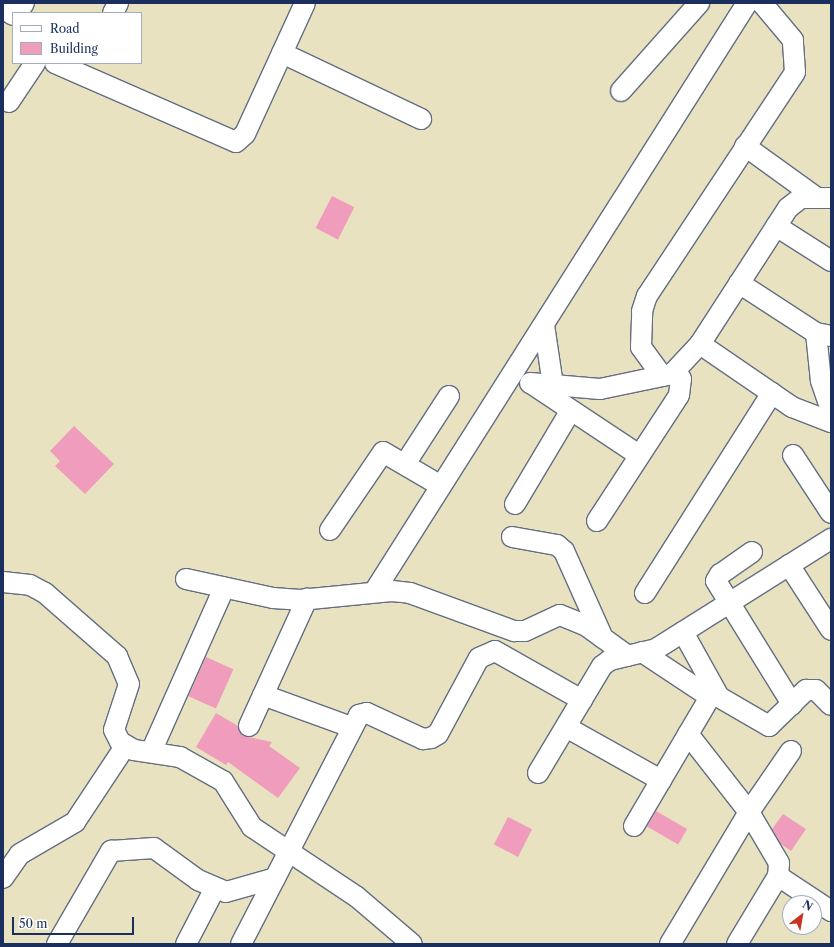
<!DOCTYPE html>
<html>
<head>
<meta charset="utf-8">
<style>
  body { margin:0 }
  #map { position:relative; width:834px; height:947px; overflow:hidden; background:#e9e2c1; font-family:"Libre Caslon Text",serif }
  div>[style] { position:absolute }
  .building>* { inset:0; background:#ef9cbd; transform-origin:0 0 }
  .roads { filter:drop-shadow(1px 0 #636e81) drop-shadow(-1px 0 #636e81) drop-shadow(0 1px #636e81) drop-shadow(0 -1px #636e81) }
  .minor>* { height:20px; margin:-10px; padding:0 10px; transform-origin:10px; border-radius:10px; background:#fff }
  span { translate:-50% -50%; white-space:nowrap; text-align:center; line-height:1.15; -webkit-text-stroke:3px #fff; paint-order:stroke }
  .frame { position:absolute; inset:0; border:4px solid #1b2f5e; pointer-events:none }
  .legend { position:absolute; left:12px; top:12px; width:130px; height:52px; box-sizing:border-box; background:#fff; border:1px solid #a4acbf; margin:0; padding:5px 7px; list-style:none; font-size:12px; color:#1b2f5e }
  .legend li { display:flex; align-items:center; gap:8px; height:20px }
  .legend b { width:20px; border:1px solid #a4acbf }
  .north { position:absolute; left:782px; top:895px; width:40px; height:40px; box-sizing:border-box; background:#fff; border:1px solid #a4acbf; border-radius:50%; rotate:31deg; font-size:11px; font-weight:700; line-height:16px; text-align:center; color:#1b2f5e }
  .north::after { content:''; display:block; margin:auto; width:14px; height:18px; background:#c8321e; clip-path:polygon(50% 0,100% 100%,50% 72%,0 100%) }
  .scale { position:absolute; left:12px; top:917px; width:122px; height:18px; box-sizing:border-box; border:2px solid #1b2f5e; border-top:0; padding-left:5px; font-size:12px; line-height:14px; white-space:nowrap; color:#1b2f5e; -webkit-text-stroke:3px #fff; paint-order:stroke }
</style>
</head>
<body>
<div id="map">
  <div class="building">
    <div style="left:332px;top:196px;width:25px;height:36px;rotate:27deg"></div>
    <div style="clip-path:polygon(74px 426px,114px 464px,85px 494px,55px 466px,60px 461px,50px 451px)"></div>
    <div style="left:206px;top:657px;width:30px;height:43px;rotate:24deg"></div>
    <div style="clip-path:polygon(216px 713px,238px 726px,244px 736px,272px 742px,269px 746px,300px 768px,278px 798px,228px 762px,226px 765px,196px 747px)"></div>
    <div style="left:656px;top:811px;width:36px;height:18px;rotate:30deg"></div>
    <div style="clip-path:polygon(783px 814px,806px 829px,791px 851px,781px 844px,772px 829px)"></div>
    <div style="left:508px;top:817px;width:27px;height:31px;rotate:27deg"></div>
  </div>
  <div class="roads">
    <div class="minor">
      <div style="left:3px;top:8px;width:12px;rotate:35deg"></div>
      <div style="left:17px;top:13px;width:12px;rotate:-55deg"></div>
      <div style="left:113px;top:13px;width:11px;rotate:-63deg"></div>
      <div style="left:282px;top:53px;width:154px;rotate:25.4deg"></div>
      <div style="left:55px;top:63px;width:197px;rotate:23.6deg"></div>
      <div style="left:236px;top:142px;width:12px;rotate:-42deg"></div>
      <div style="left:245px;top:134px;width:144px;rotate:-65.4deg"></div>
      <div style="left:621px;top:91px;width:118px;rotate:-48.4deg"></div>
      <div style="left:9px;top:102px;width:47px;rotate:-56.3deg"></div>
      <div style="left:745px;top:146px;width:89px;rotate:35.8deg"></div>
      <div style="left:776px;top:226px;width:65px;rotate:32.5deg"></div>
      <div style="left:739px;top:283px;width:92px;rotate:33deg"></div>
      <div style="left:816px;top:333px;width:15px;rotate:11deg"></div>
      <div style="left:544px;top:325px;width:61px;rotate:81.5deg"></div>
      <div style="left:816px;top:333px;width:48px;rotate:84.1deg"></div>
      <div style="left:821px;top:381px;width:31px;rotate:71deg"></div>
      <div style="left:700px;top:344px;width:112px;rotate:34.4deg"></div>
      <div style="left:792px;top:407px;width:42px;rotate:21deg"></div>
      <div style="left:662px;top:376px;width:36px;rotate:-126deg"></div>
      <div style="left:641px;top:347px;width:36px;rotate:-88deg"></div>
      <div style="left:642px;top:311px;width:16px;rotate:-72deg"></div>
      <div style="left:647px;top:296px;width:268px;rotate:-56.5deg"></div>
      <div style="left:795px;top:72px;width:32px;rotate:-94deg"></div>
      <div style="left:793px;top:40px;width:48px;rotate:-130deg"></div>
      <div style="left:530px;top:383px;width:70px;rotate:4.9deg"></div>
      <div style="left:600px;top:389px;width:74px;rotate:-11.8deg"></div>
      <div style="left:672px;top:374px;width:41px;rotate:-47deg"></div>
      <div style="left:700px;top:344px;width:162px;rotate:-57.1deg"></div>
      <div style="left:788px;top:208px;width:16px;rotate:-38deg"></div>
      <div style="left:801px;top:198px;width:30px"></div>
      <div style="left:532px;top:384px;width:128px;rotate:33.6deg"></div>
      <div style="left:793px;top:455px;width:69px;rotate:56.8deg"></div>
      <div style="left:405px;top:464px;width:81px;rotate:-57.1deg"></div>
      <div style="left:515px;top:504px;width:109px;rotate:-59.2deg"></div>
      <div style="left:597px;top:521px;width:150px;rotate:-56.9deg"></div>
      <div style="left:679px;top:395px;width:16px;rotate:-83deg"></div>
      <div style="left:681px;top:379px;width:10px;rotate:-119deg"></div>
      <div style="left:330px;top:530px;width:94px;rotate:-55.8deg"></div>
      <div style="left:383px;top:452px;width:67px;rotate:30.4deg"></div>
      <div style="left:512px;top:537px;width:46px;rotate:10.1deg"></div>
      <div style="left:557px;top:545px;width:9px;rotate:41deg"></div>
      <div style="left:564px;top:551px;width:95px;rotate:65.9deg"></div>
      <div style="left:752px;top:552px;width:39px;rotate:145deg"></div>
      <div style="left:720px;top:574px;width:8px;rotate:120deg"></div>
      <div style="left:716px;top:581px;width:145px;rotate:58.3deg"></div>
      <div style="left:789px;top:565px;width:77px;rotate:57.1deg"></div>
      <div style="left:186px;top:579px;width:89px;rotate:12.3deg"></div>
      <div style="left:273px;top:598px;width:27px;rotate:4deg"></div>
      <div style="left:300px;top:600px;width:92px;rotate:-5.6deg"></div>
      <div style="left:392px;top:591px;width:18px;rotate:6deg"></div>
      <div style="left:410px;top:593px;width:111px;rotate:20.1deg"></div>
      <div style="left:514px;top:631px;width:11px"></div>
      <div style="left:525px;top:631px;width:38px;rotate:-25deg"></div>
      <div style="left:560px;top:615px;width:27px;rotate:22deg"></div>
      <div style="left:585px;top:625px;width:53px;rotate:35.8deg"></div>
      <div style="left:3px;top:582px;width:27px;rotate:6deg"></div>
      <div style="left:30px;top:585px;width:17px;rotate:28deg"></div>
      <div style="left:45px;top:593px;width:96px;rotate:41.2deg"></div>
      <div style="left:117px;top:656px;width:30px;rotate:67deg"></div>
      <div style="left:129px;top:684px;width:48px;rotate:108.1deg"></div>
      <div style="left:114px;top:730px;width:13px;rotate:63deg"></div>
      <div style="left:120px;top:742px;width:16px;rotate:30deg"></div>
      <div style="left:134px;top:750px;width:47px;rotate:8.7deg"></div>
      <div style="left:180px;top:757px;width:49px;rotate:29.2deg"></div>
      <div style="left:223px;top:781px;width:54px;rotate:57.8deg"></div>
      <div style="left:252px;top:827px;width:126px;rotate:33.7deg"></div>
      <div style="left:357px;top:897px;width:72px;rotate:40.5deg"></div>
      <div style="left:374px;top:592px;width:697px;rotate:-57.65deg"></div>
      <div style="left:645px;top:593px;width:237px;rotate:-57.6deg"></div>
      <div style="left:683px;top:632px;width:74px;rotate:61deg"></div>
      <div style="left:642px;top:652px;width:82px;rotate:33.5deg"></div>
      <div style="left:263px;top:695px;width:94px;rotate:20deg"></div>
      <div style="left:249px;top:726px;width:140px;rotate:-65.5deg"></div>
      <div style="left:566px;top:727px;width:109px;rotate:29.2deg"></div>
      <div style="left:688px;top:734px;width:99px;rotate:52deg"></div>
      <div style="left:749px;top:812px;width:59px;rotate:59.5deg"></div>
      <div style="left:779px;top:863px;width:13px;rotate:94deg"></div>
      <div style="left:778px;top:876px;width:79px;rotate:121.1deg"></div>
      <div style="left:151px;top:752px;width:180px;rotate:-66deg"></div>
      <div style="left:538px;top:773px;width:125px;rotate:-59.1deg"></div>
      <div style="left:602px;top:666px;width:10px;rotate:-37deg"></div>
      <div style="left:610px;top:660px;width:47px;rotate:-13.4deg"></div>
      <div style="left:656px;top:649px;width:207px;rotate:-32.2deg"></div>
      <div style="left:634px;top:826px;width:150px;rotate:-59.5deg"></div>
      <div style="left:710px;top:697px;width:9px"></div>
      <div style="left:719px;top:697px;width:58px;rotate:30.1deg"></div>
      <div style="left:769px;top:726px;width:52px;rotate:-44.2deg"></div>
      <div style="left:806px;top:690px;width:10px"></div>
      <div style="left:816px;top:690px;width:21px;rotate:45deg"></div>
      <div style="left:778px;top:876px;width:64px;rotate:33.4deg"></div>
      <div style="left:3px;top:878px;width:29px;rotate:-55deg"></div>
      <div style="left:20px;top:854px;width:64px;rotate:-30.2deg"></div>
      <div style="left:75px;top:822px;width:92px;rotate:-56.5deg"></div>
      <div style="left:57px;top:944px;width:108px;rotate:-59.9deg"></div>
      <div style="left:111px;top:851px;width:43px;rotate:-4deg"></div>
      <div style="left:154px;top:848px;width:54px;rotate:36deg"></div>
      <div style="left:198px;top:880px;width:30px;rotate:23deg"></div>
      <div style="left:226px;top:892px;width:51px;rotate:-15.9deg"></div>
      <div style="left:186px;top:944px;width:61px;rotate:-62.6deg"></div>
      <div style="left:241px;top:944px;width:258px;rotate:-62.7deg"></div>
      <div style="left:359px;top:715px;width:8px;rotate:-14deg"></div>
      <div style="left:367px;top:713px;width:62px;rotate:24.9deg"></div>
      <div style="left:423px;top:739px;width:8px;rotate:-7deg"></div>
      <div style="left:431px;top:738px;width:8px;rotate:-30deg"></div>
      <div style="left:438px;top:734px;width:86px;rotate:-61.7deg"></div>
      <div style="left:479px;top:658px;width:17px;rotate:-24deg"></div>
      <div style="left:495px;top:651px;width:100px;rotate:29.4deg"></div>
      <div style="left:670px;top:944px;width:154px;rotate:-59.1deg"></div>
      <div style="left:749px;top:812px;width:74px;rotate:-55.5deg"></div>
    </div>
  </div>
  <div class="frame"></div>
  <ul class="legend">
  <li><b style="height:5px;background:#fff"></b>Road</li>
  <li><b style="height:11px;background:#ef9cbd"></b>Building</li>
  </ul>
  <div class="north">N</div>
  <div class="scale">50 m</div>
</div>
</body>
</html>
